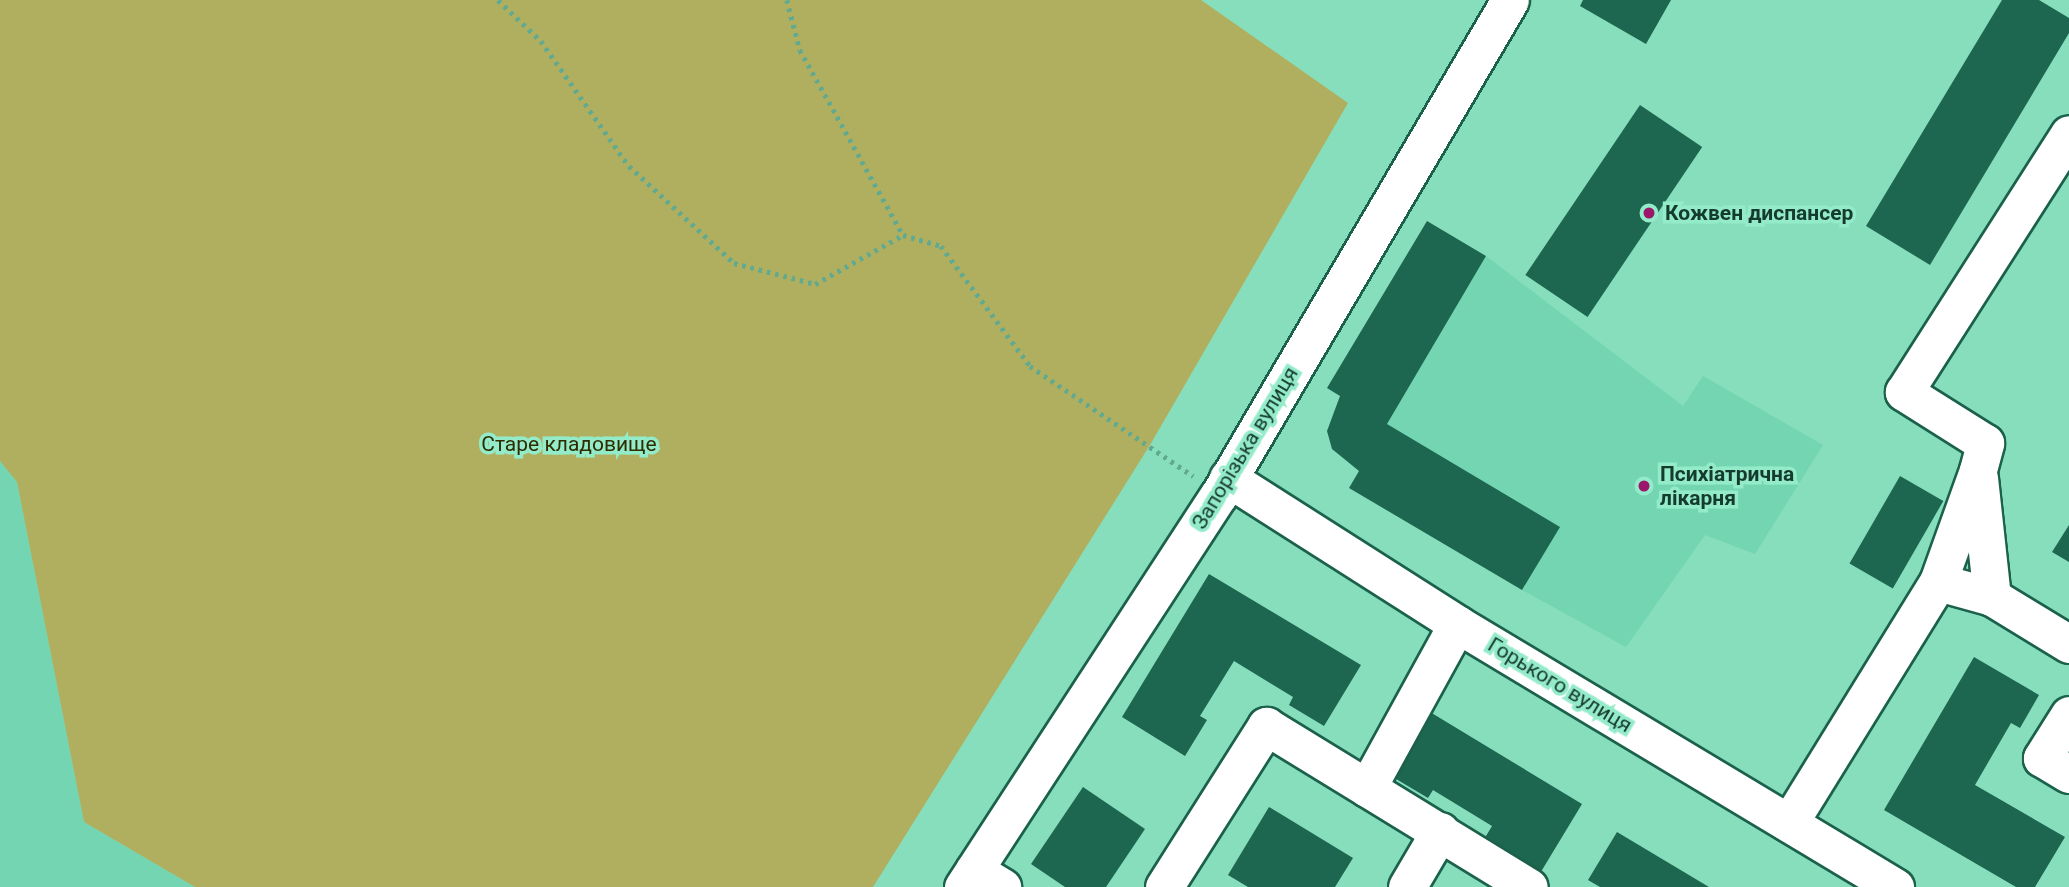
<!DOCTYPE html>
<html>
<head>
<meta charset="utf-8">
<style>
  body { margin:0 }
  #map { position:relative; width:2069px; height:887px; overflow:hidden; background:#86debd; font-family:Roboto,sans-serif }
  div>[style] { position:absolute }
  .built>* { inset:0; background:#73d5b1 }
  .green>* { inset:0; background:#b0af5f }
  .building>* { inset:0; background:#1d664f; transform-origin:0 0 }
  .path>* { height:4.5px; margin-top:-2.25px; transform-origin:0; background:repeating-linear-gradient(90deg,#61a98f 0 3.5px,transparent 0 8.5px) }
  .roads { filter:drop-shadow(2px 0 #1b614b) drop-shadow(-2px 0 #1b614b) drop-shadow(0 2px #1b614b) drop-shadow(0 -2px #1b614b) }
  .minor>* { height:37px; margin:-18.5px; padding:0 18.5px; transform-origin:18.5px; border-radius:18.5px; background:#fff }
  .dots>* { width:19px; height:19px; translate:-50% -50%; box-sizing:border-box; border:4px solid #93ebca; border-radius:50% }
  span { translate:-50% -50%; white-space:nowrap; text-align:center; line-height:1.15; -webkit-text-stroke:7px #93ebca; paint-order:stroke }
  .poi-label { font-size:21px; color:#153a2e; font-weight:700 }
  .left { translate:0 -50%; text-align:left }
  .park-label { font-size:21px; color:#2f2d00 }
  .street-label { font-size:21px; color:#153a2e }
</style>
</head>
<body>
<div id="map">
  <div class="built">
    <div style="clip-path:polygon(1486px 256px,1683px 406px,1703px 376px,1823px 445px,1755px 554px,1705px 535px,1626px 647px,1522px 590px,1559px 527px,1387px 424px)"></div>
    <div style="clip-path:polygon(0 461px,17px 482px,84px 822px,195px 887px,0 887px)"></div>
  </div>
  <div class="green">
    <div style="clip-path:polygon(0 0,1201px 0,1348px 103px,1150px 445px,873px 887px,195px 887px,84px 822px,17px 482px,0 461px)"></div>
  </div>
  <div class="building">
    <div style="clip-path:polygon(1583px 0,1671px 0,1646px 44px,1580px 6px)"></div>
    <div style="clip-path:polygon(2002px 0,2039px 0,2069px 18px,2069px 33px,1930px 265px,1866px 226px)"></div>
    <div style="left:1640px;top:105px;width:75px;height:205px;rotate:34deg"></div>
    <div style="clip-path:polygon(1427px 221px,1486px 256px,1387px 424px,1560px 527px,1522px 590px,1349px 488px,1359px 471px,1332px 449px,1327px 431px,1340px 396px,1327px 388px)"></div>
    <div style="left:1900px;top:476px;width:50px;height:101px;rotate:30deg"></div>
    <div style="clip-path:polygon(2069px 525px,2069px 562px,2052px 552px)"></div>
    <div style="clip-path:polygon(1209px 574px,1361px 665px,1324px 726px,1289px 705px,1293px 697px,1234px 661px,1200px 716px,1207px 720px,1185px 756px,1122px 717px)"></div>
    <div style="clip-path:polygon(1974px 657px,2039px 695px,2020px 728px,2011px 723px,1975px 785px,2065px 837px,2035px 887px,2016px 887px,1884px 810px)"></div>
    <div style="clip-path:polygon(1430px 712px,1582px 804px,1536px 880px,1480px 846px,1492px 826px,1433px 790px,1428px 798px,1391px 776px)"></div>
    <div style="clip-path:polygon(1083px 787px,1145px 829px,1106px 887px,1065px 887px,1031px 864px)"></div>
    <div style="clip-path:polygon(1269px 807px,1353px 858px,1335px 887px,1248px 887px,1228px 875px)"></div>
    <div style="clip-path:polygon(1617px 832px,1709px 887px,1600px 887px,1588px 880px)"></div>
  </div>
  <div class="path">
    <div style="left:498px;top:0;width:59px;rotate:43.6deg"></div>
    <div style="left:541px;top:41px;width:153px;rotate:54.9deg"></div>
    <div style="left:629px;top:166px;width:143px;rotate:42.7deg"></div>
    <div style="left:734px;top:263px;width:84px;rotate:14.5deg"></div>
    <div style="left:815px;top:284px;width:101px;rotate:-29.1deg"></div>
    <div style="left:903px;top:235px;width:40px;rotate:16deg"></div>
    <div style="left:941px;top:246px;width:149px;rotate:53.4deg"></div>
    <div style="left:1030px;top:366px;width:197px;rotate:34deg"></div>
    <div style="left:787px;top:0;width:52px;rotate:75.4deg"></div>
    <div style="left:800px;top:50px;width:212px;rotate:60.9deg"></div>
  </div>
  <div class="roads">
    <div class="minor">
      <div style="left:1228px;top:478px;width:272px;rotate:32.5deg"></div>
      <div style="left:1457px;top:624px;width:511px;rotate:30.98deg"></div>
      <div style="left:1979px;top:478px;width:120px;rotate:83.8deg"></div>
      <div style="left:1938px;top:582px;width:56px;rotate:15.5deg"></div>
      <div style="left:1992px;top:597px;width:90px;rotate:31.4deg"></div>
      <div style="left:2069px;top:715px;width:51px;rotate:122.1deg"></div>
      <div style="left:2042px;top:758px;width:31px;rotate:31deg"></div>
      <div style="left:1367px;top:788px;width:187px;rotate:-61.2deg"></div>
      <div style="left:1789px;top:823px;width:283px;rotate:-58.3deg"></div>
      <div style="left:1938px;top:582px;width:119px;rotate:-70.3deg"></div>
      <div style="left:1978px;top:470px;width:28px;rotate:-75deg"></div>
      <div style="left:1985px;top:443px;width:96px;rotate:-147.8deg"></div>
      <div style="left:1904px;top:392px;width:306px;rotate:-57.4deg"></div>
      <div style="left:974px;top:870px;width:33px;rotate:31deg"></div>
      <div style="left:963px;top:887px;width:468px;rotate:-56.9deg"></div>
      <div style="left:1219px;top:495px;width:574px;rotate:-59.55deg"></div>
      <div style="left:1164px;top:887px;width:191px;rotate:-57.6deg"></div>
      <div style="left:1266px;top:726px;width:308px;rotate:31.5deg"></div>
      <div style="left:1407px;top:887px;width:65px;rotate:-59.5deg"></div>
    </div>
  </div>
  <div class="dots">
    <div style="left:1649px;top:213px;background:#9a176a"></div>
    <div style="left:1644px;top:486px;background:#9a176a"></div>
  </div>
  <div class="poi-label">
    <span class="left" style="left:1665px;top:213px">Кожвен диспансер</span>
    <span class="left" style="left:1660px;top:486px">Психіатрична<br>лікарня</span>
  </div>
  <div class="park-label">
    <span style="left:569px;top:444px">Старе кладовище</span>
  </div>
  <div class="street-label">
    <span style="left:1245px;top:448px;rotate:-59deg">Запорізька вулиця</span>
    <span style="left:1560px;top:685px;rotate:31deg">Горького вулиця</span>
  </div>
</div>
</body>
</html>
